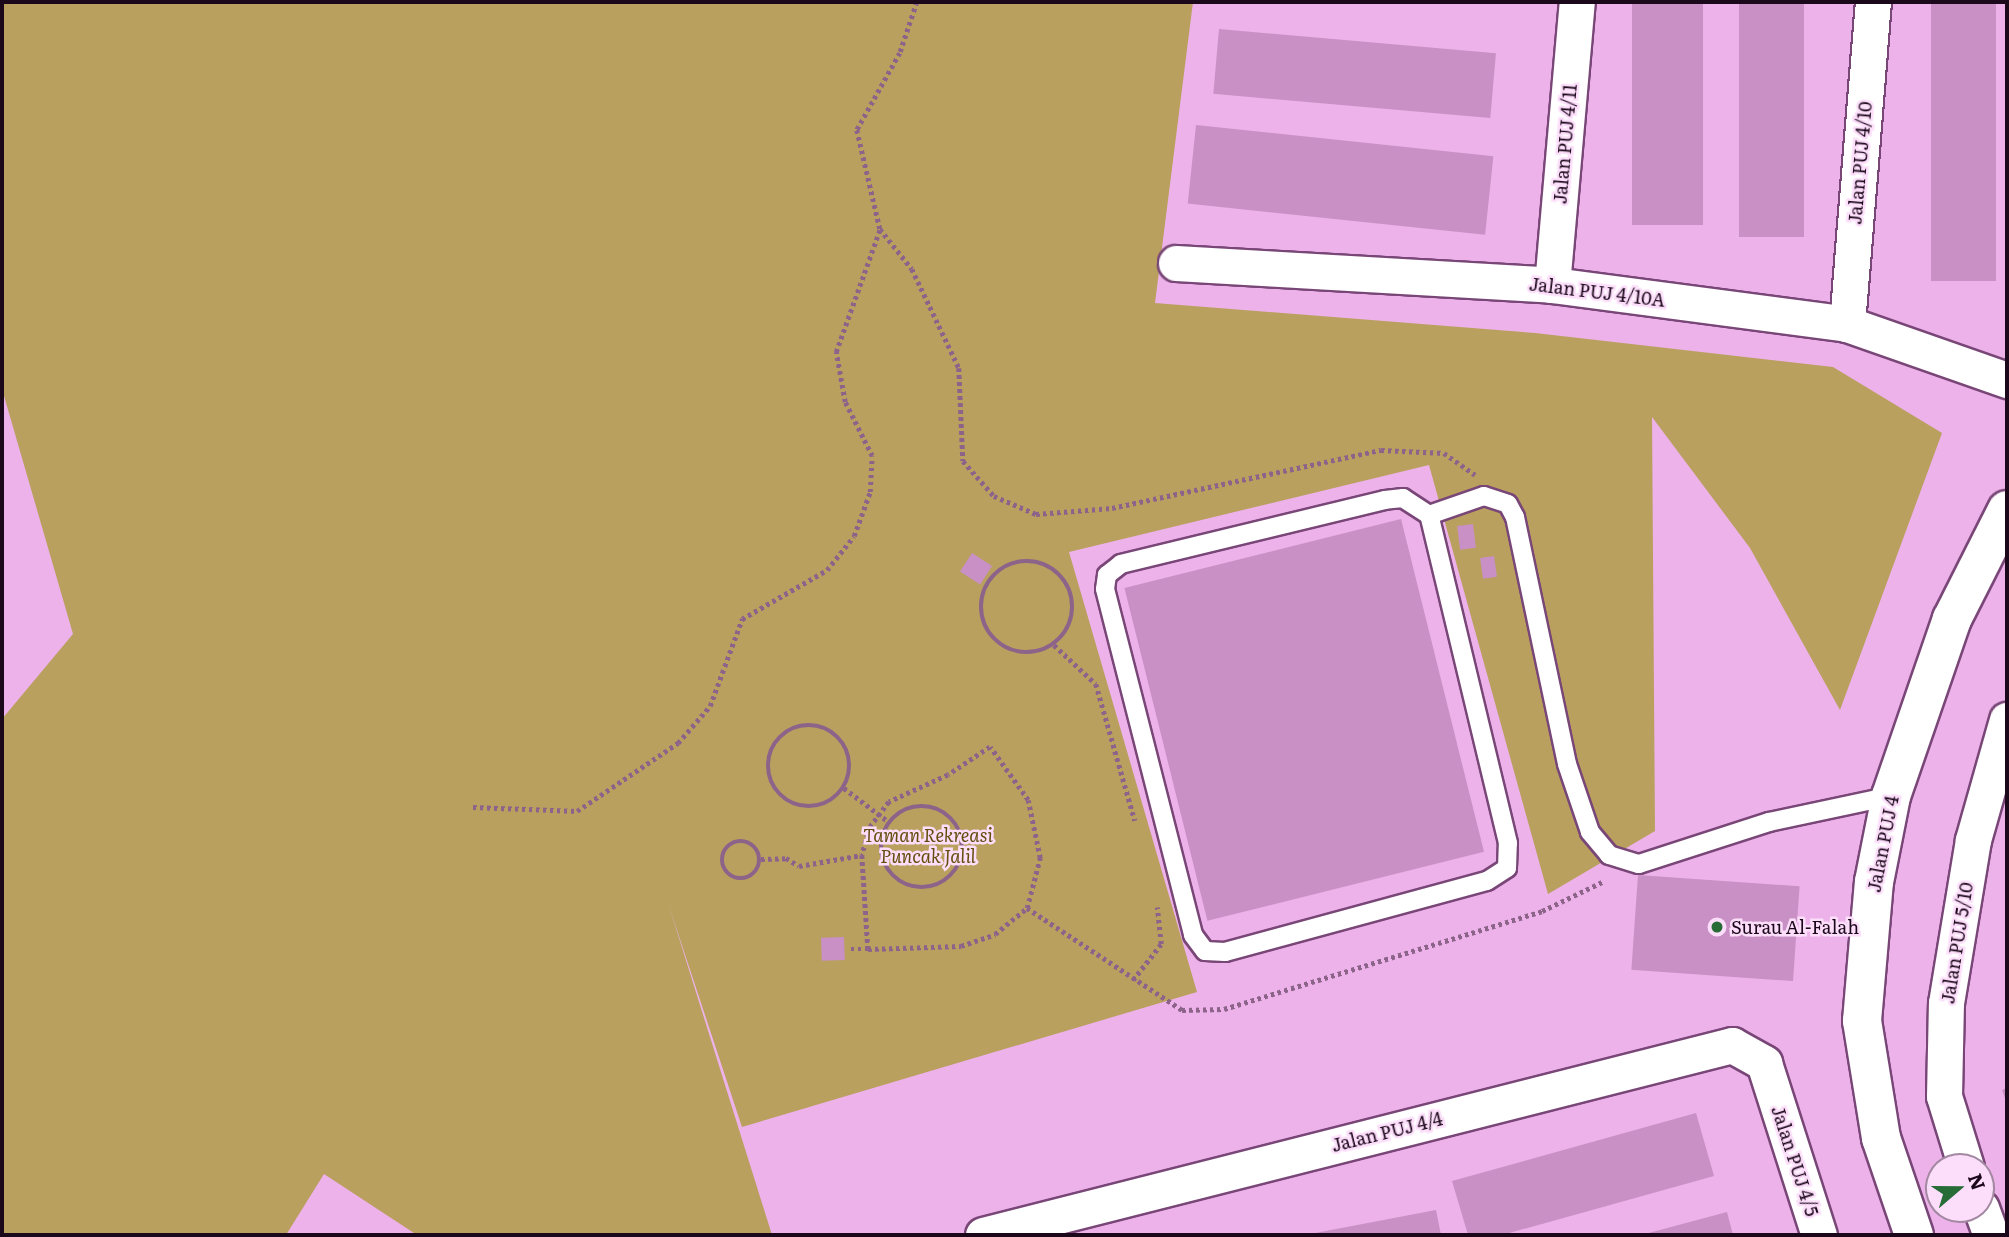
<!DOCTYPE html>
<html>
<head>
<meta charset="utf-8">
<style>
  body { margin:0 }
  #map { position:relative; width:2009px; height:1237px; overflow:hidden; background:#ecb2e9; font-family:Literata,serif }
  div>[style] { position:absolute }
  .green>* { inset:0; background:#b9a05f }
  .building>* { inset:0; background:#c890c5; transform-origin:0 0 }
  .path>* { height:4.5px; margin-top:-2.25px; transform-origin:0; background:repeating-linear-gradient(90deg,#8c648a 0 3.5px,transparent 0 7px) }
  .path>.ring { margin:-2.25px; padding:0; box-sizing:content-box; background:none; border:4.5px solid #8c648a; border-radius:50% }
  .roads { filter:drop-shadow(2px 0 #794777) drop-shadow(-2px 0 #794777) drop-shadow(0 2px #794777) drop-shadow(0 -2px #794777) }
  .service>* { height:18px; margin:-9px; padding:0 9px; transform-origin:9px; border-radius:9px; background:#fff }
  .minor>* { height:35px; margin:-17.5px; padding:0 17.5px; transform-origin:17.5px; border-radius:17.5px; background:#fff }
  .tertiary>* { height:38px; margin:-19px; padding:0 19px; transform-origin:19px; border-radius:19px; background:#fff }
  .dots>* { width:19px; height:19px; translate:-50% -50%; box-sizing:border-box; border:4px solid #fcdefa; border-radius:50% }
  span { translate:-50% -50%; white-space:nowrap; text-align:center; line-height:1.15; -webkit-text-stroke:5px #fcdefa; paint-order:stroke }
  .street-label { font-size:18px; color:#1c081b }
  .park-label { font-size:18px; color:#634d0c; font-style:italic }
  .poi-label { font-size:18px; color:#1c081b }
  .left { translate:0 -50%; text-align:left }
  .frame { position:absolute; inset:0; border:4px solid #1c081b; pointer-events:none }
  .north { position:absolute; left:1925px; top:1153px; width:70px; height:70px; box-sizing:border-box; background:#fcdefa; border:2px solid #a288a1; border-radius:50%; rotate:70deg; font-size:19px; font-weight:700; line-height:28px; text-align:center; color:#1c081b }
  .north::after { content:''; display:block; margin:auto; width:24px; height:32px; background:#276b37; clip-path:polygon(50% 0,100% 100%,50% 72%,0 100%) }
</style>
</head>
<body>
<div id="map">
  <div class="green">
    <div style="clip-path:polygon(2px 2px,1193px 2px,1155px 303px,1535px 333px,1833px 367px,1942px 433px,1840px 710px,1750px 548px,1652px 417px,1655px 831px,1548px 894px,1429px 465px,1069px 552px,1197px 992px,742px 1127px,669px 906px,772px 1235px,417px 1235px,324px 1174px,286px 1235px,2px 1235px,2px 719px,73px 634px,2px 389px)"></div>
  </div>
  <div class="building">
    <div style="left:1632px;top:2px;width:71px;height:223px"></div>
    <div style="left:1739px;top:2px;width:65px;height:235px"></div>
    <div style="left:1931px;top:2px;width:65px;height:279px"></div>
    <div style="left:1219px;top:29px;width:278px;height:65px;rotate:5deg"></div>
    <div style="left:1196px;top:125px;width:299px;height:79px;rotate:6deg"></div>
    <div style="left:1401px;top:519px;width:343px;height:285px;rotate:76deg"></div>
    <div style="left:1473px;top:524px;width:24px;height:16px;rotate:83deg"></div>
    <div style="left:972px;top:553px;width:24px;height:22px;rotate:33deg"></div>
    <div style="left:1494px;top:556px;width:21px;height:14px;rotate:82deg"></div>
    <div style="left:1638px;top:875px;width:162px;height:95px;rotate:4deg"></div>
    <div style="left:844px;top:937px;width:23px;height:23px;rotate:88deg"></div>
    <div style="clip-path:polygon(2007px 1088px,2007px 1104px,2002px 1090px)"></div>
    <div style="clip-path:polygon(1696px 1113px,1714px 1176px,1502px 1235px,1468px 1235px,1452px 1181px)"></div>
    <div style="clip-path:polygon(1436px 1210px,1441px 1235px,1310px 1235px,1310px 1234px)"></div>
    <div style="clip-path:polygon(1727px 1212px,1733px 1235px,1645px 1235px,1645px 1234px)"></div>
  </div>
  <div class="path">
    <div style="left:917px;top:2px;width:54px;rotate:108.4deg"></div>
    <div style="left:900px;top:53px;width:88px;rotate:119.2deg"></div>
    <div style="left:857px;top:130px;width:102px;rotate:76.9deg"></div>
    <div style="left:880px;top:229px;width:51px;rotate:51.3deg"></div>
    <div style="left:912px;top:269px;width:110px;rotate:64.6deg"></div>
    <div style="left:959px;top:368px;width:93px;rotate:87.5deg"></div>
    <div style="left:963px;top:461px;width:47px;rotate:48.5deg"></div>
    <div style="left:994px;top:496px;width:46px;rotate:23.2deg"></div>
    <div style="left:1036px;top:514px;width:76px;rotate:-4.5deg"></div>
    <div style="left:1112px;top:508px;width:275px;rotate:-12.2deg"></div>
    <div style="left:1381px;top:450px;width:63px;rotate:2.7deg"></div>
    <div style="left:1444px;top:453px;width:38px;rotate:35deg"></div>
    <div class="ring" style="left:981px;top:561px;width:87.5px;height:87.5px"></div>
    <div style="left:1054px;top:645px;width:57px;rotate:42.9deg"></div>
    <div style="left:1096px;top:684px;width:142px;rotate:74.1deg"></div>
    <div class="ring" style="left:768px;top:725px;width:77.5px;height:77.5px"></div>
    <div style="left:844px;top:788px;width:56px;rotate:37.1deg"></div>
    <div class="ring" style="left:881px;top:806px;width:77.5px;height:77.5px"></div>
    <div style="left:473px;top:807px;width:104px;rotate:2.2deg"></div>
    <div style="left:577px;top:811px;width:122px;rotate:-34deg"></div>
    <div style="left:678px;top:743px;width:49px;rotate:-49.1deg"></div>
    <div style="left:710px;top:706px;width:93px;rotate:-69.8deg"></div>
    <div style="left:742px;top:619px;width:98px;rotate:-30deg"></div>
    <div style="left:827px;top:570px;width:43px;rotate:-51.5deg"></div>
    <div style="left:854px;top:536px;width:47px;rotate:-70deg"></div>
    <div style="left:870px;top:492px;width:36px;rotate:-87deg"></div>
    <div style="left:872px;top:456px;width:60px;rotate:-116.6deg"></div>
    <div style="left:845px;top:402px;width:51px;rotate:-100.2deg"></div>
    <div style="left:836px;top:352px;width:131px;rotate:-70.3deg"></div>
    <div class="ring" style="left:722px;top:841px;width:33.5px;height:33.5px"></div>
    <div style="left:761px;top:859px;width:25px;rotate:-2deg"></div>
    <div style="left:786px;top:858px;width:15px;rotate:32deg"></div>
    <div style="left:799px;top:866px;width:64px;rotate:-9.9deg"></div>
    <div style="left:1027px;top:908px;width:186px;rotate:33.3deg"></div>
    <div style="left:1182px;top:1010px;width:42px;rotate:-1.4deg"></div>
    <div style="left:1224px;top:1009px;width:333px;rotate:-17.1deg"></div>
    <div style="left:1542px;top:911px;width:69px;rotate:-25.8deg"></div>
    <div style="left:851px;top:949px;width:17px"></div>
    <div style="left:868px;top:949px;width:93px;rotate:-1.8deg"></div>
    <div style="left:961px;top:946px;width:36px;rotate:-19deg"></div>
    <div style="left:995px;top:934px;width:41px;rotate:-39.1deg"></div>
    <div style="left:1027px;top:908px;width:52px;rotate:-75.4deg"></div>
    <div style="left:1040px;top:858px;width:59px;rotate:-101.7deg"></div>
    <div style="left:1028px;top:800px;width:65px;rotate:-125.6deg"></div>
    <div style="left:990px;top:747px;width:50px;rotate:146.3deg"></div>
    <div style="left:948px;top:775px;width:65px;rotate:155.4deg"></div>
    <div style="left:889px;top:802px;width:31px;rotate:127deg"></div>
    <div style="left:870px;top:827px;width:29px;rotate:106deg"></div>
    <div style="left:862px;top:855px;width:94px;rotate:86.3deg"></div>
    <div style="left:1133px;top:980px;width:46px;rotate:-52.1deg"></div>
    <div style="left:1161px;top:944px;width:37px;rotate:-96deg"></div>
  </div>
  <div class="roads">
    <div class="service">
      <div style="left:1429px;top:515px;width:31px;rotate:-147deg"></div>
      <div style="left:1403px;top:498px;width:18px;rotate:174deg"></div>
      <div style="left:1385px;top:500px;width:272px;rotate:166.4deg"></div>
      <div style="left:1121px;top:564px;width:18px;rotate:142deg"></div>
      <div style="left:1107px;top:575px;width:14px;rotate:98deg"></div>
      <div style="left:1105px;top:589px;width:357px;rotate:75.7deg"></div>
      <div style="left:1193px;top:935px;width:20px;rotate:53deg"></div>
      <div style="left:1205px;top:951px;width:20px;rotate:3deg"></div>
      <div style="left:1225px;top:952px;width:271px;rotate:-15.2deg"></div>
      <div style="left:1487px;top:881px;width:24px;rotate:-33deg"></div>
      <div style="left:1507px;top:868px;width:25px;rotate:-88deg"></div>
      <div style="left:1508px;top:843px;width:337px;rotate:-103.5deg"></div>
      <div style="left:1429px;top:515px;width:58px;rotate:-19.1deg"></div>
      <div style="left:1484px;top:496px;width:25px;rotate:18deg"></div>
      <div style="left:1508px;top:504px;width:15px;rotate:62deg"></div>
      <div style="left:1515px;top:517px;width:252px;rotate:78.1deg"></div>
      <div style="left:1567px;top:764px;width:72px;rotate:71.3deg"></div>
      <div style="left:1590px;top:832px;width:30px;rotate:50deg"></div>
      <div style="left:1609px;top:855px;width:31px;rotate:17deg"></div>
      <div style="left:1639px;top:864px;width:137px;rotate:-17.9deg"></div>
      <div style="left:1769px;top:822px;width:125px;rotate:-12deg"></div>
    </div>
    <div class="minor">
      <div style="left:1176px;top:263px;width:377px;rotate:3.3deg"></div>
      <div style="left:1552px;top:285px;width:298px;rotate:7.5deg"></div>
      <div style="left:1847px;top:324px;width:170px;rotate:19.3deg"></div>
      <div style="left:1552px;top:285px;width:284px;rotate:-85deg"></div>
      <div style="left:1847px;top:324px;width:323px;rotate:-85.4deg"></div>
      <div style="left:1966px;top:1167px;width:74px;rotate:-107.2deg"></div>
      <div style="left:1944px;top:1096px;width:93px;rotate:-88.8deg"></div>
      <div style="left:1946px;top:1003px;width:165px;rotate:-80.6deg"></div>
      <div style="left:1973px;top:840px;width:125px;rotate:-74.2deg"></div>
      <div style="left:1981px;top:1208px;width:29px;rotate:70deg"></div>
      <div style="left:983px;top:1235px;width:773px;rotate:-14.23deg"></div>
      <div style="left:1732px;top:1045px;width:37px;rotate:29deg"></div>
      <div style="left:1764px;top:1063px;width:181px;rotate:72.3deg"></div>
    </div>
    <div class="tertiary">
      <div style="left:1914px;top:1235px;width:102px;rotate:-108.8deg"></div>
      <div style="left:1881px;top:1138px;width:119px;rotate:-99.2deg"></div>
      <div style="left:1862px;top:1021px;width:140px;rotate:-85.1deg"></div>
      <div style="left:1874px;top:882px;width:88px;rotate:-78.8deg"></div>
      <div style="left:1891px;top:796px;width:187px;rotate:-71deg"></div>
      <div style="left:1952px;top:619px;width:122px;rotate:-63.2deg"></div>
    </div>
  </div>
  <div class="dots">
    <div style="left:1717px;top:927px;background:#276b37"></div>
  </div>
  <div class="street-label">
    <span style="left:1565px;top:144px;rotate:-85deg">Jalan PUJ 4/11</span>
    <span style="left:1860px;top:163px;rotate:-85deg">Jalan PUJ 4/10</span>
    <span style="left:1597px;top:292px;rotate:7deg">Jalan PUJ 4/10A</span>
    <span style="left:1883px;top:844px;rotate:-79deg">Jalan PUJ 4</span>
    <span style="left:1957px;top:943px;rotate:-81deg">Jalan PUJ 5/10</span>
    <span style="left:1387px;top:1132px;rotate:-14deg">Jalan PUJ 4/4</span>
    <span style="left:1795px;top:1161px;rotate:72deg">Jalan PUJ 4/5</span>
  </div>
  <div class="park-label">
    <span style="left:928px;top:846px">Taman Rekreasi<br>Puncak Jalil</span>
  </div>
  <div class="poi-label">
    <span class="left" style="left:1731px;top:927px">Surau Al-Falah</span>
  </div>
  <div class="frame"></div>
  <div class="north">N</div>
</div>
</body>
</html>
